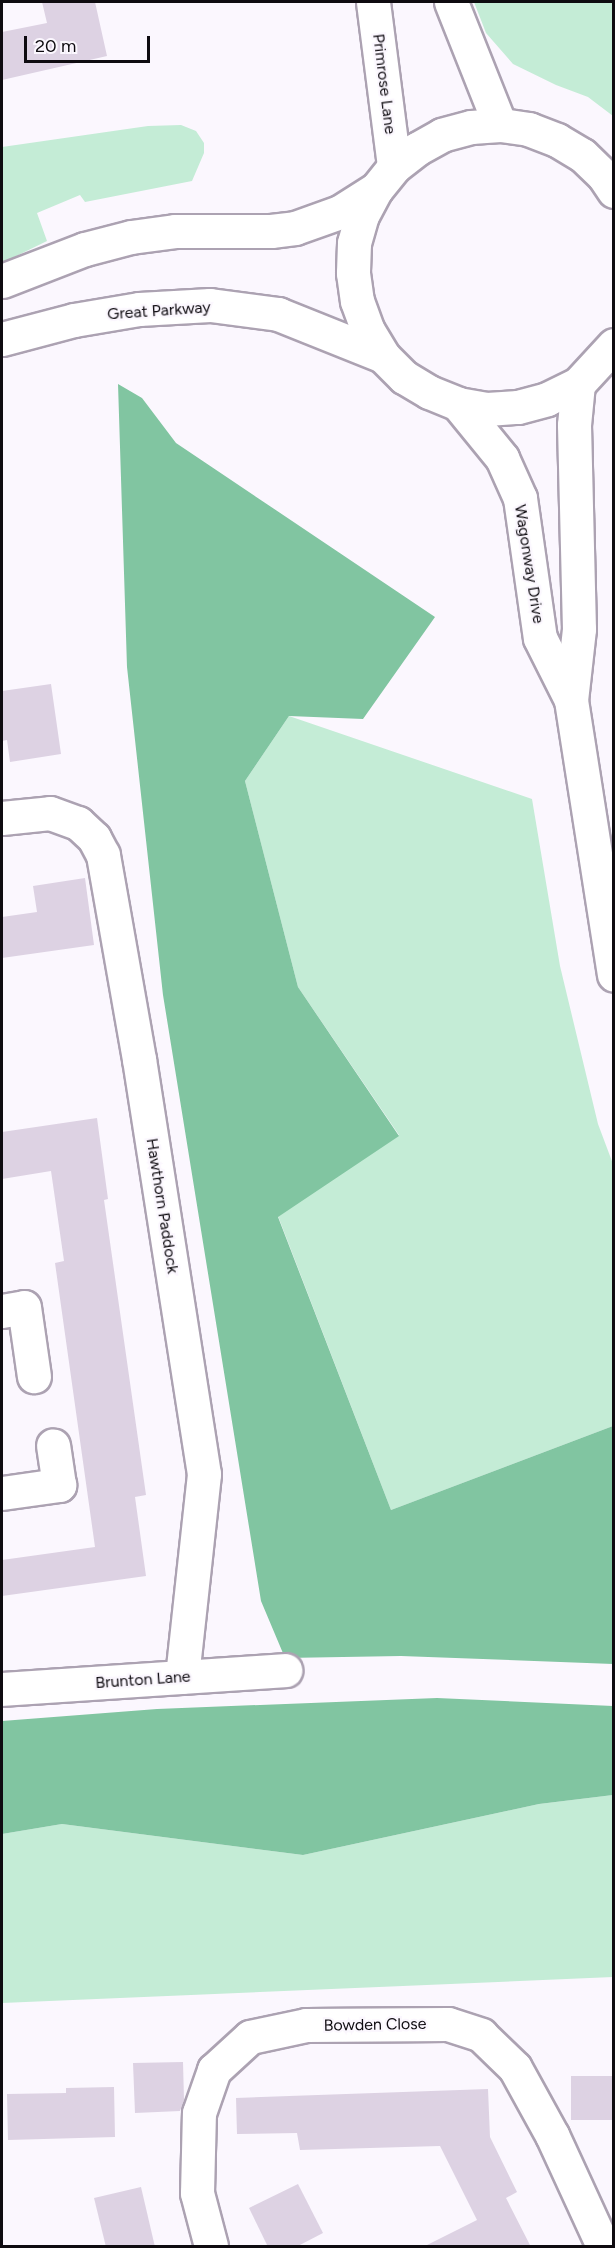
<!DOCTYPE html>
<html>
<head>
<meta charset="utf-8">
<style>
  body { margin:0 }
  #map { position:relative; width:615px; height:2248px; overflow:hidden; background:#fbf7fe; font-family:Figtree,sans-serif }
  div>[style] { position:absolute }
  .green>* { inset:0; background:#c4ecd6 }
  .forest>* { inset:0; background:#81c5a1 }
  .building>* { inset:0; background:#ddd2e3; transform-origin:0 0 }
  .roads { filter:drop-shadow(2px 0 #aca2b2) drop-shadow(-2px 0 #aca2b2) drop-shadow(0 2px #aca2b2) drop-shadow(0 -2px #aca2b2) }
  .minor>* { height:33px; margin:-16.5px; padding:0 16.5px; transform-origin:16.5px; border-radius:16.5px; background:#fff }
  .tertiary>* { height:33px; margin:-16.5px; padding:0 16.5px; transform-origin:16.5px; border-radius:16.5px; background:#fff }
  span { translate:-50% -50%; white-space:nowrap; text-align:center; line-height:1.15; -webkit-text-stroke:4.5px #fbf7fe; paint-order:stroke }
  .street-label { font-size:16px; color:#0e0b10 }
  .frame { position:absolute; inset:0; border:3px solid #0e0b10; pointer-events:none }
  .scale { position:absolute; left:24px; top:36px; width:126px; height:27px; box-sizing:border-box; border:3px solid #0e0b10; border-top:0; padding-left:8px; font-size:18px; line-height:21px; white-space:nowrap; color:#0e0b10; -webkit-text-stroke:4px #fbf7fe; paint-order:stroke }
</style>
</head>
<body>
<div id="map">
  <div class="green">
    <div style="clip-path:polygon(474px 2px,613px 2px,613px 116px,588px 97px,556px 85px,513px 64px,486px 33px)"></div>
    <div style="clip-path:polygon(181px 125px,196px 131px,204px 143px,204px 153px,192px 181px,85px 202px,80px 195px,37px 213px,47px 241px,2px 263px,2px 147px,148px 126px)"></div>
    <div style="clip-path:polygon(289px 716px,532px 799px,560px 966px,598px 1124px,613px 1164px,613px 1426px,391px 1510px,278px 1216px,399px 1135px,298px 987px,245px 781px)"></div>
    <div style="clip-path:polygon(613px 1795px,613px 1977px,2px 2003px,2px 1834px,62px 1824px,303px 1855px,539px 1804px)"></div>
  </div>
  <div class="forest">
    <div style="clip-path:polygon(118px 384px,142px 398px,176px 443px,435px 617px,363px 719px,289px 716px,245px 781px,298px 987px,399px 1136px,278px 1217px,391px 1510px,613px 1426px,613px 1664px,401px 1656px,285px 1658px,261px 1601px,163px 995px,127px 667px)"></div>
    <div style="clip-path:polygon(437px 1698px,613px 1706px,613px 1795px,539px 1804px,303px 1855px,62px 1824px,2px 1834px,2px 1721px,157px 1709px)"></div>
  </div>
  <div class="building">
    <div style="clip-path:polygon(42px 2px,95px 2px,107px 56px,2px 80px,2px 32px,47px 23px)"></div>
    <div style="clip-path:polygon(51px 684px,61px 754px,10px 762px,7px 740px,2px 741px,2px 691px)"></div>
    <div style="clip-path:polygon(85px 878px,94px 945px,2px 958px,2px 917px,37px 912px,33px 886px)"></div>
    <div style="clip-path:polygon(97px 1118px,108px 1199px,104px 1200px,146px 1495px,135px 1497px,146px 1576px,2px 1596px,2px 1560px,95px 1547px,55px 1263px,64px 1261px,51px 1171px,2px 1179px,2px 1132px)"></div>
    <div style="clip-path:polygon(183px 2062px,184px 2100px,180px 2111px,135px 2113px,133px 2063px)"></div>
    <div style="left:614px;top:2076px;width:44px;height:43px;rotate:90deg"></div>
    <div style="clip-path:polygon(114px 2087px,115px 2137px,8px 2140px,7px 2094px,66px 2093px,66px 2088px)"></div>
    <div style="clip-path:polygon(488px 2089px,490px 2137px,517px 2192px,506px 2198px,531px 2247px,423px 2247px,477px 2220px,440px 2146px,300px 2150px,297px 2133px,237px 2134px,236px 2098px)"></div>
    <div style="clip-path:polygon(298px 2184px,323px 2233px,296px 2247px,268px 2247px,249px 2208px)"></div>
    <div style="clip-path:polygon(141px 2187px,155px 2247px,106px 2247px,94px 2198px)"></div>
  </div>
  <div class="roads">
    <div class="minor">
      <div style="left:373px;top:2px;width:166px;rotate:82.7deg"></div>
      <div style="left:451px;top:2px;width:132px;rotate:68.3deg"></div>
      <div style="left:2px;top:818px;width:48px;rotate:-5.9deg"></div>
      <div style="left:50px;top:813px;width:30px;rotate:20deg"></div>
      <div style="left:78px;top:823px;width:22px;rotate:43deg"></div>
      <div style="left:94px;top:838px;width:19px;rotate:62deg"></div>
      <div style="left:103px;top:855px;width:207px;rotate:80deg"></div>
      <div style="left:139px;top:1059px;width:420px;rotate:81.1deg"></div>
      <div style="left:204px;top:1474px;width:204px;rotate:96.2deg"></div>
      <div style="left:2px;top:1311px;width:22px;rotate:-10deg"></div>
      <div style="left:24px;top:1307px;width:70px;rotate:81.8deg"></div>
      <div style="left:2px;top:1493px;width:58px;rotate:-8deg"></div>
      <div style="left:59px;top:1485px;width:40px;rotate:-98.5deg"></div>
      <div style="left:2px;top:1689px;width:284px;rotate:-3.8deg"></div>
      <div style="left:211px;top:2246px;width:55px;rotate:-104.8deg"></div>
      <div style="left:197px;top:2193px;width:80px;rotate:-88.6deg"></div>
      <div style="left:199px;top:2113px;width:46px;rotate:-70.8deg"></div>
      <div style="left:214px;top:2070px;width:49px;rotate:-42.5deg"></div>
      <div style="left:250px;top:2037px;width:57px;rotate:-12.1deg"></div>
      <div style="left:306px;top:2025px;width:142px;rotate:-0.4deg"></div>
      <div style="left:448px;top:2024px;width:35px;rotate:18deg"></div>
      <div style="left:481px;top:2035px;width:47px;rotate:44.1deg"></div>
      <div style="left:515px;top:2068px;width:77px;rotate:61.1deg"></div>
      <div style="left:552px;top:2135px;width:122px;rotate:65.3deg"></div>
    </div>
    <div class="tertiary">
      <div style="left:614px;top:191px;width:18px;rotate:-124deg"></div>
      <div style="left:604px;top:176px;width:30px;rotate:-136deg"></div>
      <div style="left:582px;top:155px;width:29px;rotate:-149deg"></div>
      <div style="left:557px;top:140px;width:30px;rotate:-159deg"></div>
      <div style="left:529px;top:129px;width:29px;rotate:-172deg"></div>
      <div style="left:500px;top:125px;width:29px;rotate:176deg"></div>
      <div style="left:471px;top:127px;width:30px;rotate:165deg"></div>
      <div style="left:442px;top:135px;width:29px;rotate:151deg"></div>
      <div style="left:417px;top:149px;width:29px;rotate:142deg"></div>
      <div style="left:394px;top:167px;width:28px;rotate:129deg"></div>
      <div style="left:376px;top:189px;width:30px;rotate:118deg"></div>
      <div style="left:362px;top:215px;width:29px;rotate:106deg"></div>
      <div style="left:354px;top:243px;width:30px;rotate:92deg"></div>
      <div style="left:353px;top:273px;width:28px;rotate:82deg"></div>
      <div style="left:357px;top:301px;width:30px;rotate:70deg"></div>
      <div style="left:367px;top:329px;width:31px;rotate:59deg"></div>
      <div style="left:383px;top:356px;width:30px;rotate:45deg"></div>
      <div style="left:404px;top:377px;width:29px;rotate:31deg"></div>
      <div style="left:429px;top:392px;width:31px;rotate:22deg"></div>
      <div style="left:458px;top:404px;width:29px;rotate:10deg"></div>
      <div style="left:487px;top:409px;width:31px;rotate:-4deg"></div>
      <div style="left:518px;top:407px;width:30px;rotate:-15deg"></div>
      <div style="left:547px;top:399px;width:34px;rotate:-26deg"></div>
      <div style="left:578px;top:384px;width:53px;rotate:-47.3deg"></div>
      <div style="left:2px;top:281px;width:89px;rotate:-21.1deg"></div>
      <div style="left:85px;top:249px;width:48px;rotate:-14.6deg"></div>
      <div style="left:131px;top:237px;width:44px;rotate:-7.8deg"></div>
      <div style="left:175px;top:231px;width:96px"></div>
      <div style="left:271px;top:231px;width:24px;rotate:-7deg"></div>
      <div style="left:295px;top:228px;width:48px;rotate:-19.6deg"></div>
      <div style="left:340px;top:212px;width:43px;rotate:-32.6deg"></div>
      <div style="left:2px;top:339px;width:74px;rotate:-14.8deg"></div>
      <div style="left:74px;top:320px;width:66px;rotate:-9.6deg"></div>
      <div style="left:139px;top:309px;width:71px;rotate:-3.2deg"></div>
      <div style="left:210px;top:305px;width:69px;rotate:7.5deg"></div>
      <div style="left:278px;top:314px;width:113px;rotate:21.8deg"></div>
      <div style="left:578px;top:384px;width:41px;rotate:95.6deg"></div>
      <div style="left:574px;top:425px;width:204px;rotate:88.6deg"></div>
      <div style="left:579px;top:629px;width:71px;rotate:96.4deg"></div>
      <div style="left:571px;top:700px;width:278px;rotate:81.1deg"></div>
      <div style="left:458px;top:404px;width:70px;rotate:50.8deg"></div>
      <div style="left:502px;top:458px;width:44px;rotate:65.8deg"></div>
      <div style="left:520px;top:498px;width:141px;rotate:81.9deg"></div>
      <div style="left:540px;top:638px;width:69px;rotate:63.4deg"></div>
    </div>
  </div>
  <div class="street-label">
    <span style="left:384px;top:84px;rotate:83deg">Primrose Lane</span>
    <span style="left:159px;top:311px;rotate:-4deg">Great Parkway</span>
    <span style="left:529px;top:564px;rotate:81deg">Wagonway Drive</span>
    <span style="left:162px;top:1206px;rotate:81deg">Hawthorn Paddock</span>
    <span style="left:143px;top:1680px;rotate:-4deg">Brunton Lane</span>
    <span style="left:375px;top:2025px;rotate:-1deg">Bowden Close</span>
  </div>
  <div class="frame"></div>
  <div class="scale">20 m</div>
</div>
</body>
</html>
